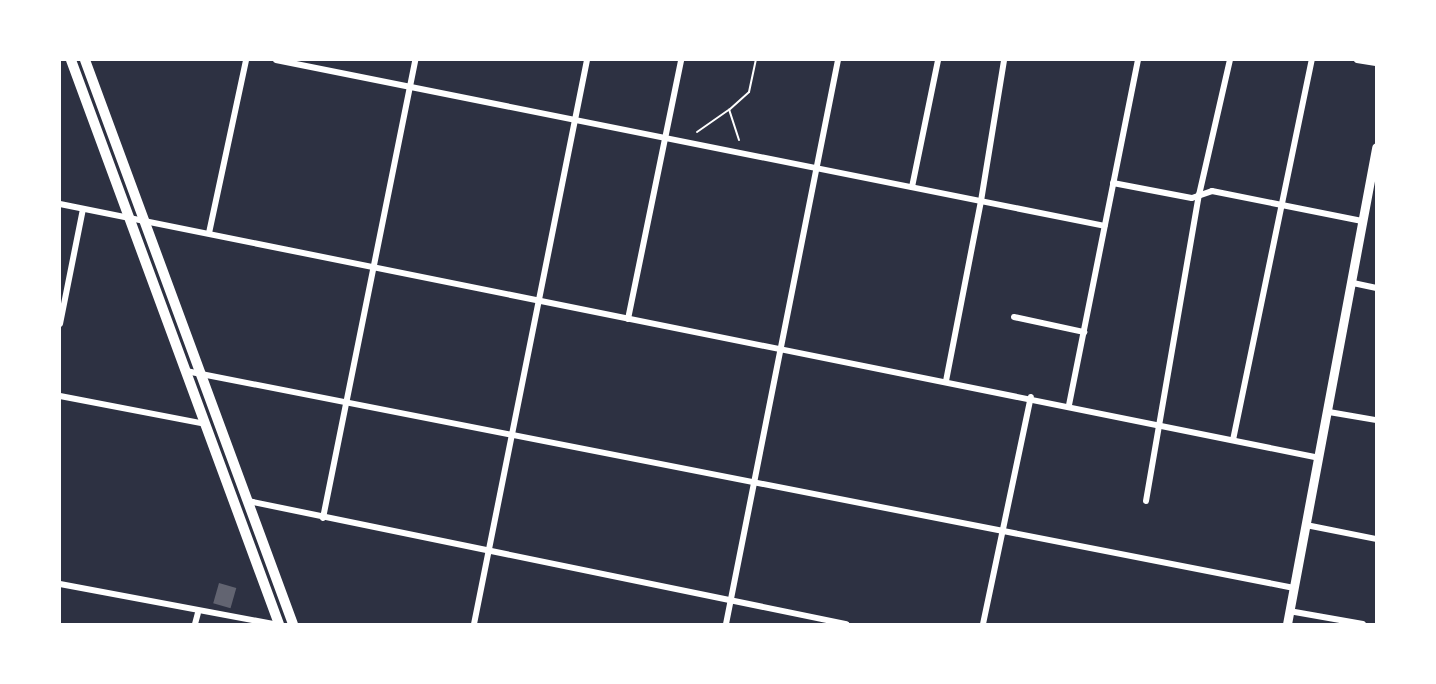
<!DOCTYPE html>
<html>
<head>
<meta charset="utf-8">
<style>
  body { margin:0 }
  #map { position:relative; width:1436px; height:684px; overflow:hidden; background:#2d3142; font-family:Commissioner,sans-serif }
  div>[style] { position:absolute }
  .building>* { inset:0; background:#626471; transform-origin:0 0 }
  .path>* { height:2px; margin:-1px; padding:0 1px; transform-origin:1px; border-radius:1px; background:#fff }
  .minor>* { height:6px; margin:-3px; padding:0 3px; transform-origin:3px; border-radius:3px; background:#fff }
  .secondary>* { height:9px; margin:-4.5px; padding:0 4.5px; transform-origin:4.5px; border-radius:4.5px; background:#fff }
  .primary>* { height:10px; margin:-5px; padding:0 5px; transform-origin:5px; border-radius:5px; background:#fff }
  span { translate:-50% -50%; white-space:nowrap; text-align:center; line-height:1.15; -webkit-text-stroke:5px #fff; paint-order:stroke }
  .frame { position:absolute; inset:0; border:61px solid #fff; pointer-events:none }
</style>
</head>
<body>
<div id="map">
  <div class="building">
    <div style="left:219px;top:583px;width:18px;height:21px;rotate:16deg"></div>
  </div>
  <div class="path">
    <div style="left:697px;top:132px;width:38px;rotate:-35deg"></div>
    <div style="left:739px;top:140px;width:32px;rotate:-108deg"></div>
    <div style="left:729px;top:110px;width:27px;rotate:-42deg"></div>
    <div style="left:749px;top:92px;width:33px;rotate:-78deg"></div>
  </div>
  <div class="minor">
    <div style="left:276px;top:60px;width:845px;rotate:11.32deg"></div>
    <div style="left:1357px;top:60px;width:19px;rotate:9deg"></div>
    <div style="left:1113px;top:183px;width:80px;rotate:10.8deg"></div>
    <div style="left:1192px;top:198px;width:21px;rotate:-19deg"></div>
    <div style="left:1212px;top:191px;width:153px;rotate:11.3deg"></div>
    <div style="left:912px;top:187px;width:130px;rotate:-78.4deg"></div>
    <div style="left:60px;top:204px;width:1285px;rotate:11.4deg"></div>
    <div style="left:209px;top:233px;width:177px;rotate:-77.9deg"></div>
    <div style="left:1353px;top:283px;width:24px;rotate:12deg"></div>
    <div style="left:1014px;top:317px;width:72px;rotate:12.1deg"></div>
    <div style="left:628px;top:319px;width:264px;rotate:-78.4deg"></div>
    <div style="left:60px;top:324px;width:117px;rotate:-78.7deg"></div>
    <div style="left:186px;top:371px;width:1129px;rotate:11.08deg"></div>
    <div style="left:946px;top:381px;width:183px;rotate:-79deg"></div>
    <div style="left:981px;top:201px;width:143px;rotate:-80.7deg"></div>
    <div style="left:60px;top:396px;width:149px;rotate:10.9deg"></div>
    <div style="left:1069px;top:405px;width:352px;rotate:-78.7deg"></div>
    <div style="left:1329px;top:412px;width:48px;rotate:9.7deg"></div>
    <div style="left:1233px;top:440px;width:388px;rotate:-78.3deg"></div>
    <div style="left:248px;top:501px;width:611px;rotate:11.62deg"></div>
    <div style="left:1146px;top:501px;width:311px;rotate:-80.2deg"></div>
    <div style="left:1199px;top:195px;width:139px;rotate:-77.1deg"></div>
    <div style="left:323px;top:518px;width:467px;rotate:-78.6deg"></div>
    <div style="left:1306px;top:525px;width:71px;rotate:11.3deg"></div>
    <div style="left:60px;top:584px;width:217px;rotate:10.6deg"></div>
    <div style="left:1289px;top:611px;width:75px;rotate:10deg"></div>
    <div style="left:195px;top:624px;width:11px;rotate:-75deg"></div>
    <div style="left:474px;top:624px;width:575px;rotate:-78.67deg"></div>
    <div style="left:726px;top:624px;width:575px;rotate:-78.77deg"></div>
    <div style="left:983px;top:624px;width:232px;rotate:-78.1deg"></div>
  </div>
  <div class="secondary">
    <div style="left:1287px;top:624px;width:485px;rotate:-79.4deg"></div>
  </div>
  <div class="primary">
    <div style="left:71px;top:60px;width:601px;rotate:69.76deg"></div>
    <div style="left:85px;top:60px;width:601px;rotate:69.76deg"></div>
  </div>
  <div class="frame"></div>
</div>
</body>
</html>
